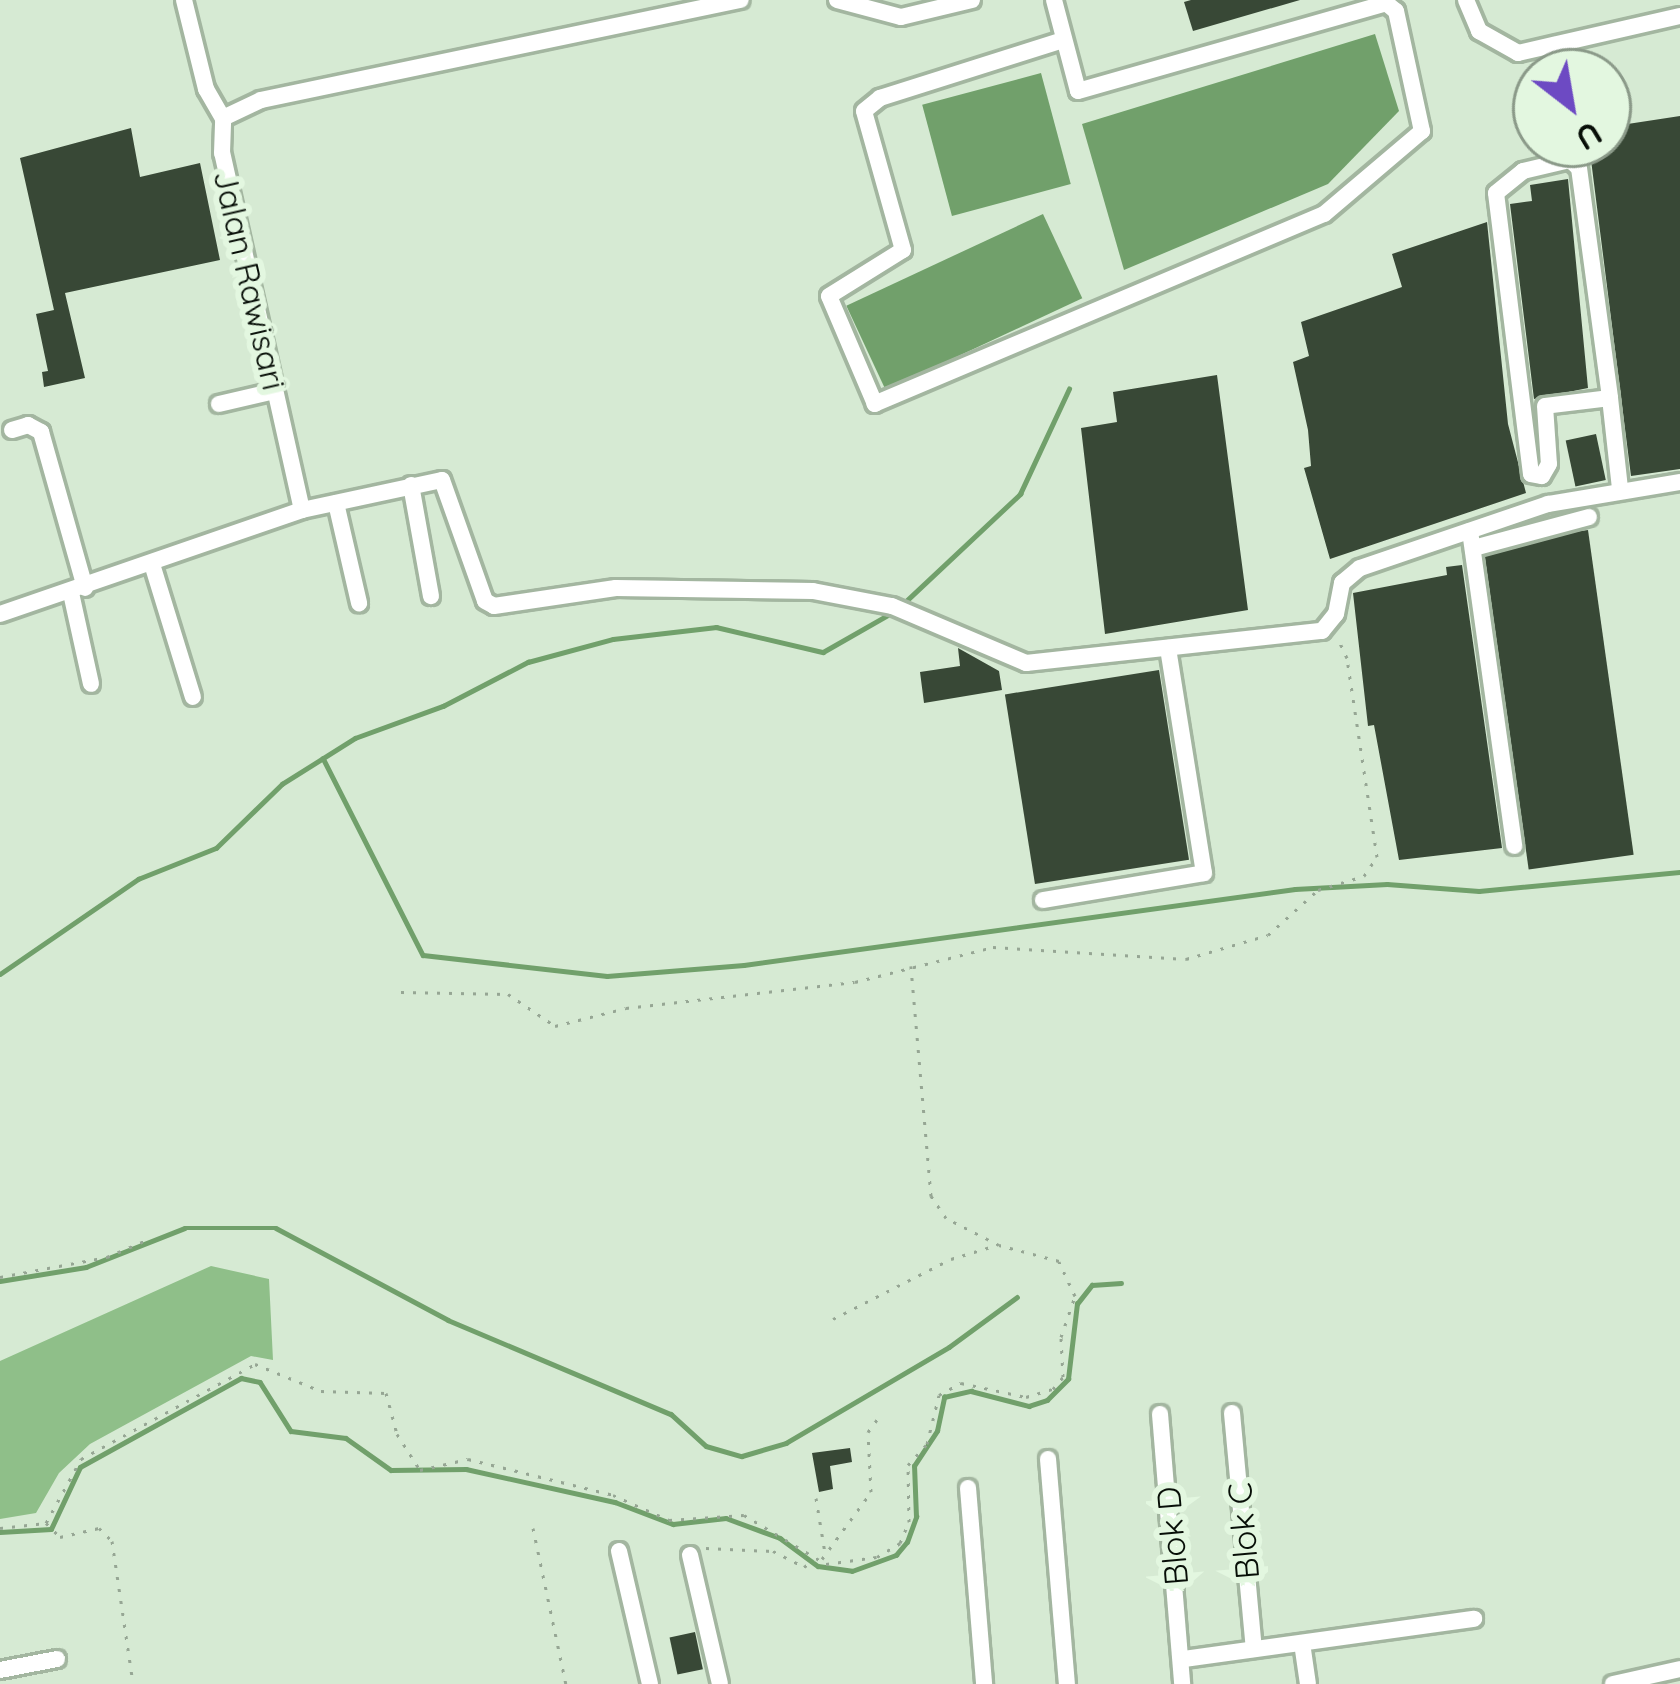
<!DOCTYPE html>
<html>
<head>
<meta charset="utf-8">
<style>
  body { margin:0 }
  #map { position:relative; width:1680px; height:1684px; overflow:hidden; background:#d6ead3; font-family:Quicksand,sans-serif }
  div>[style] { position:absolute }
  .forest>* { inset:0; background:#8fbf89 }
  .water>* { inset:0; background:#71a06b; transform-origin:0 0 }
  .stream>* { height:4.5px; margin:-2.25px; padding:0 2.25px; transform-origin:2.25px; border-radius:2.25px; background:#71a06b }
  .building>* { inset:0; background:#384836; transform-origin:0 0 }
  .path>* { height:3px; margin-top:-1.5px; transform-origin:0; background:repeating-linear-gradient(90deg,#96a694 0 3px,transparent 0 12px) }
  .roads { filter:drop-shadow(3px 0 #a3b6a0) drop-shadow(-3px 0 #a3b6a0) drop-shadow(0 3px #a3b6a0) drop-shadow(0 -3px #a3b6a0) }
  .minor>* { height:16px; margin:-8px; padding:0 8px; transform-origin:8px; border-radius:8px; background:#fff }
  span { translate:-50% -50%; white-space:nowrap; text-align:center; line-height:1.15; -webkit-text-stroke:12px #e3f7e0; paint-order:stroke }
  .street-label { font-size:33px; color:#070e07 }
  .north { position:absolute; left:1512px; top:48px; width:120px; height:120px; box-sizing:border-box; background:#e3f7e0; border:3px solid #8b9a89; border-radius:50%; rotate:149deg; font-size:33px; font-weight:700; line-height:48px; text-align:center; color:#070e07 }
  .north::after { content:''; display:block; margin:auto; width:42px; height:54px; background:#6d4ac3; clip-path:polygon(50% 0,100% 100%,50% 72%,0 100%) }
</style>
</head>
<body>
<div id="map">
  <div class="forest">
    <div style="clip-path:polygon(211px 1266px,269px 1279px,273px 1360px,251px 1356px,90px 1444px,59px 1473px,36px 1513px,0 1519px,0 1361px)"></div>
  </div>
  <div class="water">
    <div style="clip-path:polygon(1375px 34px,1399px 111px,1328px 184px,1124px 270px,1082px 124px)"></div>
    <div style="left:1041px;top:73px;width:115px;height:123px;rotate:75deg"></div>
    <div style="left:1043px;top:214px;width:93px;height:217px;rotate:65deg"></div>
  </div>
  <div class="stream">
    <div style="left:903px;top:604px;width:161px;rotate:-43.2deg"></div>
    <div style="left:1020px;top:494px;width:116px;rotate:-65deg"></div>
    <div style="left:323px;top:758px;width:221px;rotate:63.1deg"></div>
    <div style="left:423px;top:955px;width:185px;rotate:6.5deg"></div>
    <div style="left:607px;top:976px;width:137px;rotate:-4.6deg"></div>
    <div style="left:744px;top:965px;width:556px;rotate:-7.85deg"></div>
    <div style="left:1295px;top:889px;width:92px;rotate:-3.1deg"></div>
    <div style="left:1387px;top:884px;width:92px;rotate:4.4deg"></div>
    <div style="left:1479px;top:891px;width:202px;rotate:-5.4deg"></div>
    <div style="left:0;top:974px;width:168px;rotate:-34.5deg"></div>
    <div style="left:138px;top:879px;width:84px;rotate:-21.7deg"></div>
    <div style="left:216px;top:848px;width:92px;rotate:-44.1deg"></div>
    <div style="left:282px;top:784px;width:86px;rotate:-32.2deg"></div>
    <div style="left:355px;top:738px;width:94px;rotate:-20deg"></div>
    <div style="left:443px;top:706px;width:96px;rotate:-27.4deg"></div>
    <div style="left:528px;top:662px;width:88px;rotate:-15.1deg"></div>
    <div style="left:613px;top:639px;width:104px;rotate:-6.6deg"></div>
    <div style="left:716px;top:627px;width:110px;rotate:13.2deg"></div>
    <div style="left:823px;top:652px;width:83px;rotate:-29.7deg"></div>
    <div style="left:0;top:1281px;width:87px;rotate:-9.2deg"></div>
    <div style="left:86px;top:1267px;width:106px;rotate:-21.5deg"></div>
    <div style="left:185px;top:1228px;width:91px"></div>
    <div style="left:276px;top:1228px;width:195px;rotate:28.1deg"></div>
    <div style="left:448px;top:1320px;width:242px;rotate:22.9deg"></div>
    <div style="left:671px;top:1414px;width:47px;rotate:42.4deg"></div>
    <div style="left:706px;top:1446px;width:37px;rotate:16deg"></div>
    <div style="left:742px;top:1456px;width:46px;rotate:-16.5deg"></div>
    <div style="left:786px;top:1443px;width:189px;rotate:-30.5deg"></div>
    <div style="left:949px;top:1347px;width:84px;rotate:-36.3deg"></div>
    <div style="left:0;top:1532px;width:51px;rotate:-3.4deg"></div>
    <div style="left:51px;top:1529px;width:68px;rotate:-64.9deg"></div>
    <div style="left:80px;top:1467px;width:184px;rotate:-28.9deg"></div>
    <div style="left:241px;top:1378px;width:19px;rotate:12deg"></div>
    <div style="left:260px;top:1382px;width:58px;rotate:57.7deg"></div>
    <div style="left:291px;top:1431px;width:55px;rotate:7.3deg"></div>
    <div style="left:346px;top:1438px;width:55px;rotate:35.4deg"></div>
    <div style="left:391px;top:1470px;width:75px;rotate:-0.8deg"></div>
    <div style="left:466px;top:1469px;width:153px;rotate:12.5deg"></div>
    <div style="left:615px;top:1502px;width:62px;rotate:20.8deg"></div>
    <div style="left:673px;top:1524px;width:53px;rotate:-6.5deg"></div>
    <div style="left:726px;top:1518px;width:58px;rotate:20.3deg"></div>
    <div style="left:780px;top:1538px;width:47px;rotate:36.4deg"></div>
    <div style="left:818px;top:1566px;width:34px;rotate:8deg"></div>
    <div style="left:852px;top:1571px;width:47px;rotate:-20deg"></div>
    <div style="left:896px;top:1555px;width:17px;rotate:-50deg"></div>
    <div style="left:907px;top:1542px;width:27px;rotate:-70deg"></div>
    <div style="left:916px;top:1517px;width:51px;rotate:-92.2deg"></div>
    <div style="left:914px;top:1466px;width:42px;rotate:-56.7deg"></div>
    <div style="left:937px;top:1431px;width:35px;rotate:-78deg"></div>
    <div style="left:944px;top:1397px;width:28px;rotate:-13deg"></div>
    <div style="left:971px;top:1391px;width:60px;rotate:14.5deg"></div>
    <div style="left:1029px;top:1406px;width:19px;rotate:-18deg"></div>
    <div style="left:1047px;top:1400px;width:30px;rotate:-45deg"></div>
    <div style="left:1068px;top:1379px;width:76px;rotate:-83.2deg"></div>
    <div style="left:1077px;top:1304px;width:24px;rotate:-52deg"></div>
    <div style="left:1092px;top:1285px;width:29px;rotate:-4deg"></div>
  </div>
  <div class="building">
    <div style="clip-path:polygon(1300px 0,1193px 31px,1184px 2px,1191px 0)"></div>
    <div style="clip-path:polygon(1680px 116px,1680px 469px,1631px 476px,1589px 144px,1608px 144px,1608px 127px)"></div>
    <div style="clip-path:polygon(131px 128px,140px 177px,200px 163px,220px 260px,65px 293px,85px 378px,44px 387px,42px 372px,48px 371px,36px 314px,54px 310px,20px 158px)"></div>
    <div style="clip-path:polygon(1568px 179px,1588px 388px,1534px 399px,1510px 204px,1532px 201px,1530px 185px)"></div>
    <div style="clip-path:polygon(1487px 222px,1508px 424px,1526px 493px,1330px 559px,1304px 468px,1311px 466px,1308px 430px,1293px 362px,1309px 356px,1301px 322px,1402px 287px,1392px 254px)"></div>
    <div style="clip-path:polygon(1217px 375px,1248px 610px,1105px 634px,1081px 428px,1117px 422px,1113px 392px)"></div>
    <div style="left:1596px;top:434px;width:47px;height:31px;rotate:78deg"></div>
    <div style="left:1588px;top:530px;width:328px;height:106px;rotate:82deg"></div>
    <div style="clip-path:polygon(1462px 565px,1502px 848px,1399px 860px,1374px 725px,1368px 726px,1353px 593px,1447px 575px,1446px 567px)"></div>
    <div style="clip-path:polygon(958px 648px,999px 671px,1002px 690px,924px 703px,920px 672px,960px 666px)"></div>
    <div style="left:1159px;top:670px;width:192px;height:156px;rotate:81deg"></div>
    <div style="clip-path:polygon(850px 1448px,852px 1462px,830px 1466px,833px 1489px,819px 1492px,812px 1453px)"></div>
    <div style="left:695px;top:1632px;width:38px;height:26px;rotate:78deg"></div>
  </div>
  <div class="path">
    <div style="left:401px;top:992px;width:107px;rotate:1.1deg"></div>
    <div style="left:508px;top:994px;width:57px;rotate:34.2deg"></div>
    <div style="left:555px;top:1026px;width:73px;rotate:-14.2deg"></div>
    <div style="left:626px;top:1008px;width:230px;rotate:-6.5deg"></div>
    <div style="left:855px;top:982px;width:142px;rotate:-14.2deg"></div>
    <div style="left:993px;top:947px;width:193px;rotate:3.6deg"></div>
    <div style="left:1186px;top:959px;width:85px;rotate:-16.3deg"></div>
    <div style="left:1268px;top:935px;width:67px;rotate:-42deg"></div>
    <div style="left:1318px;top:890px;width:48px;rotate:-16.9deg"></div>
    <div style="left:1364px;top:876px;width:23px;rotate:-56deg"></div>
    <div style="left:1377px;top:857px;width:201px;rotate:-98.6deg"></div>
    <div style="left:1347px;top:658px;width:23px;rotate:-115deg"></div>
    <div style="left:0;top:1277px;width:109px;rotate:-10.6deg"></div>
    <div style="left:107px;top:1257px;width:46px;rotate:-23.2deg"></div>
    <div style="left:833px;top:1319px;width:132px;rotate:-27deg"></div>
    <div style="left:951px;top:1259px;width:48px;rotate:-16.9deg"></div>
    <div style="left:816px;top:1498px;width:56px;rotate:80.7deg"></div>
    <div style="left:46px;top:1523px;width:20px;rotate:45deg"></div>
    <div style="left:60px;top:1537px;width:40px;rotate:-13deg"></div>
    <div style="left:99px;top:1528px;width:18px;rotate:45deg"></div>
    <div style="left:112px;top:1541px;width:145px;rotate:81.6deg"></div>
    <div style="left:0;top:1528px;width:46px;rotate:-6.2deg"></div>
    <div style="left:46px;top:1523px;width:73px;rotate:-61.3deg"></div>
    <div style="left:81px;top:1459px;width:198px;rotate:-28.6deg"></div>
    <div style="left:255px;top:1364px;width:71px;rotate:22.2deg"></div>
    <div style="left:321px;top:1391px;width:65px;rotate:1.8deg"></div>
    <div style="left:386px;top:1393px;width:42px;rotate:75deg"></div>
    <div style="left:397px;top:1434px;width:43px;rotate:57.4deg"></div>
    <div style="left:420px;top:1470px;width:49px;rotate:-12.9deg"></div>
    <div style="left:468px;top:1459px;width:149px;rotate:13.9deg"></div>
    <div style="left:613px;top:1495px;width:61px;rotate:24.1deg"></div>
    <div style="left:669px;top:1520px;width:75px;rotate:-3.8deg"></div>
    <div style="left:744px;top:1515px;width:96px;rotate:30.9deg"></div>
    <div style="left:826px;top:1564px;width:51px;rotate:-7.8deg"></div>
    <div style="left:877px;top:1557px;width:27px;rotate:-31deg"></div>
    <div style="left:900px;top:1543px;width:23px;rotate:-67deg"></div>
    <div style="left:909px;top:1522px;width:57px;rotate:-91deg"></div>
    <div style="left:908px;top:1465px;width:28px;rotate:-48deg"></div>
    <div style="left:927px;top:1444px;width:50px;rotate:-76.2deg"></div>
    <div style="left:939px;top:1395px;width:25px;rotate:-29deg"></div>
    <div style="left:961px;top:1383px;width:66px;rotate:12.2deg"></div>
    <div style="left:1026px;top:1397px;width:28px;rotate:-17deg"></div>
    <div style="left:1053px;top:1389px;width:16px;rotate:-50deg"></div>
    <div style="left:1063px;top:1377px;width:40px;rotate:-92.9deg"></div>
    <div style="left:1061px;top:1337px;width:43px;rotate:-71.1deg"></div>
    <div style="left:1075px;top:1296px;width:38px;rotate:-115deg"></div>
    <div style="left:1059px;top:1261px;width:62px;rotate:-165.1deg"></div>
    <div style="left:999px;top:1245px;width:59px;rotate:-153deg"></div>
    <div style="left:946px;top:1218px;width:27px;rotate:-124deg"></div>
    <div style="left:931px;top:1196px;width:231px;rotate:-95deg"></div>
    <div style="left:533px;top:1528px;width:159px;rotate:78.1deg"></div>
    <div style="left:706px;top:1548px;width:67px;rotate:2.6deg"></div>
    <div style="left:773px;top:1551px;width:35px;rotate:27deg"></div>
    <div style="left:804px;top:1567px;width:12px;rotate:-35deg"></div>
    <div style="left:822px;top:1559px;width:83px;rotate:-53.8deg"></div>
    <div style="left:871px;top:1492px;width:60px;rotate:-92.9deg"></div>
    <div style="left:868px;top:1432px;width:19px;rotate:-54deg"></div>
  </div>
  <div class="roads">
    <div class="minor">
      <div style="left:184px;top:0;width:92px;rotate:76.1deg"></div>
      <div style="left:206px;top:89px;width:34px;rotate:60deg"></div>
      <div style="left:837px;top:0;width:66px;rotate:14.9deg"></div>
      <div style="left:901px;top:17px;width:73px;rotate:-13.5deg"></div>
      <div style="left:1054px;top:0;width:94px;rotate:75.2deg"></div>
      <div style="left:1078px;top:91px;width:320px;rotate:-15.9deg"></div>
      <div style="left:1386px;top:3px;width:13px;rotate:39deg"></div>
      <div style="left:1396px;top:11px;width:123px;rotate:77.8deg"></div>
      <div style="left:1422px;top:131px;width:128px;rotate:139.7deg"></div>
      <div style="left:1324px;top:214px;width:488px;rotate:157.1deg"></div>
      <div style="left:875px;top:404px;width:117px;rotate:-113.1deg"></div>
      <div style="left:829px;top:296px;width:87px;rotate:-31.9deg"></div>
      <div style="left:903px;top:250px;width:144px;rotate:-105.7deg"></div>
      <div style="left:864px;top:111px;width:21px;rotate:-39deg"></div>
      <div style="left:880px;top:98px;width:192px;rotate:-17.6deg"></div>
      <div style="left:1466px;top:0;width:34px;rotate:67deg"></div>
      <div style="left:1479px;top:31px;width:45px;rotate:29.4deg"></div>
      <div style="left:1518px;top:53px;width:166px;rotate:-12.9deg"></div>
      <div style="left:1610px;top:398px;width:65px;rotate:173deg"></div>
      <div style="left:1545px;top:406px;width:58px;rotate:86.1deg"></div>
      <div style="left:1549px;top:464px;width:14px;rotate:120deg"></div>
      <div style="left:1542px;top:476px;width:11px;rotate:-170deg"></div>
      <div style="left:1531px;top:474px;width:283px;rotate:-97.1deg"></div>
      <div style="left:1496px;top:193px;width:35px;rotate:-39deg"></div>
      <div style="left:1523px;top:171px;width:48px;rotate:-13.2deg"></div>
      <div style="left:1570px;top:160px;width:12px;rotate:42deg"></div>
      <div style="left:1579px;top:168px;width:232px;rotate:82.3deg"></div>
      <div style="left:1610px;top:398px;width:92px;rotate:83.7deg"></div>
      <div style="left:219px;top:404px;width:57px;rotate:-13.1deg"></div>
      <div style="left:12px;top:430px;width:17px;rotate:-17deg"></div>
      <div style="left:28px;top:425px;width:15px;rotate:28deg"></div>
      <div style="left:41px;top:432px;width:162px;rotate:74.2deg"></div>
      <div style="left:411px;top:485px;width:113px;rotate:79.8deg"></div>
      <div style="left:336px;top:503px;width:103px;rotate:77deg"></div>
      <div style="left:302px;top:510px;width:143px;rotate:-12.1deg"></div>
      <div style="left:442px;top:480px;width:128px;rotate:70.4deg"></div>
      <div style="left:485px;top:601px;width:10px;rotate:29deg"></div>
      <div style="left:494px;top:606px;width:123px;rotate:-8.4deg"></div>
      <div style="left:616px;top:588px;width:197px;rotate:0.9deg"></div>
      <div style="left:813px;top:591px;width:80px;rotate:10.8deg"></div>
      <div style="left:892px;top:606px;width:146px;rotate:23deg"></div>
      <div style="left:1026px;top:663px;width:298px;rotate:-6.2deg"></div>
      <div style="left:1322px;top:631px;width:22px;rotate:-51deg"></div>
      <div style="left:1336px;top:614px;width:32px;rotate:-79deg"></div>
      <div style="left:1342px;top:583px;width:23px;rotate:-40deg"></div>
      <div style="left:1360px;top:568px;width:199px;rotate:-18.8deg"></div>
      <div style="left:1548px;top:504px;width:134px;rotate:-9.5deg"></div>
      <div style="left:1470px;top:531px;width:318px;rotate:82deg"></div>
      <div style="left:1474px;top:548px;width:119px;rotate:-15.1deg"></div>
      <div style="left:152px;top:564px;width:139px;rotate:72.9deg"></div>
      <div style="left:71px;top:593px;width:93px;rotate:77.6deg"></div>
      <div style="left:0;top:614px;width:319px;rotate:-19deg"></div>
      <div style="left:302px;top:510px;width:366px;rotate:-102.6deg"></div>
      <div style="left:222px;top:153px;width:35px;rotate:-88deg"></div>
      <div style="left:223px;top:118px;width:42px;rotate:-25.3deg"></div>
      <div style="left:261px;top:100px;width:490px;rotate:-11.8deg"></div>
      <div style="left:1043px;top:900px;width:163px;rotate:-9.5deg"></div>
      <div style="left:1204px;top:873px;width:228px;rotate:-99.1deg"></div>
      <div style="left:1232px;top:1413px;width:237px;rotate:84.7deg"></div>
      <div style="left:1160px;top:1414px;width:271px;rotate:85.3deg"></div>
      <div style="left:1048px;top:1459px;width:226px;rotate:85.2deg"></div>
      <div style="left:968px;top:1488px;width:197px;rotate:85.3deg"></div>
      <div style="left:619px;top:1551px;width:137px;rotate:76.9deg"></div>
      <div style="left:690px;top:1555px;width:132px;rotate:76.9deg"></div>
      <div style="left:1302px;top:1643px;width:41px;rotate:81.7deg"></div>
      <div style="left:1184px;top:1659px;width:293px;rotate:-7.9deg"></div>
      <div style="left:0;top:1670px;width:58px;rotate:-10.9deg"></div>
      <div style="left:1613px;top:1684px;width:69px;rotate:-12.6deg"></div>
    </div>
  </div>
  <div class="street-label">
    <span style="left:250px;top:280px;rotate:77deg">Jalan Rawisari</span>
    <span style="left:1243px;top:1531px;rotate:-95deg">Blok C</span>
    <span style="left:1172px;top:1536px;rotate:-95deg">Blok D</span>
  </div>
  <div class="north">U</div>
</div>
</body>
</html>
